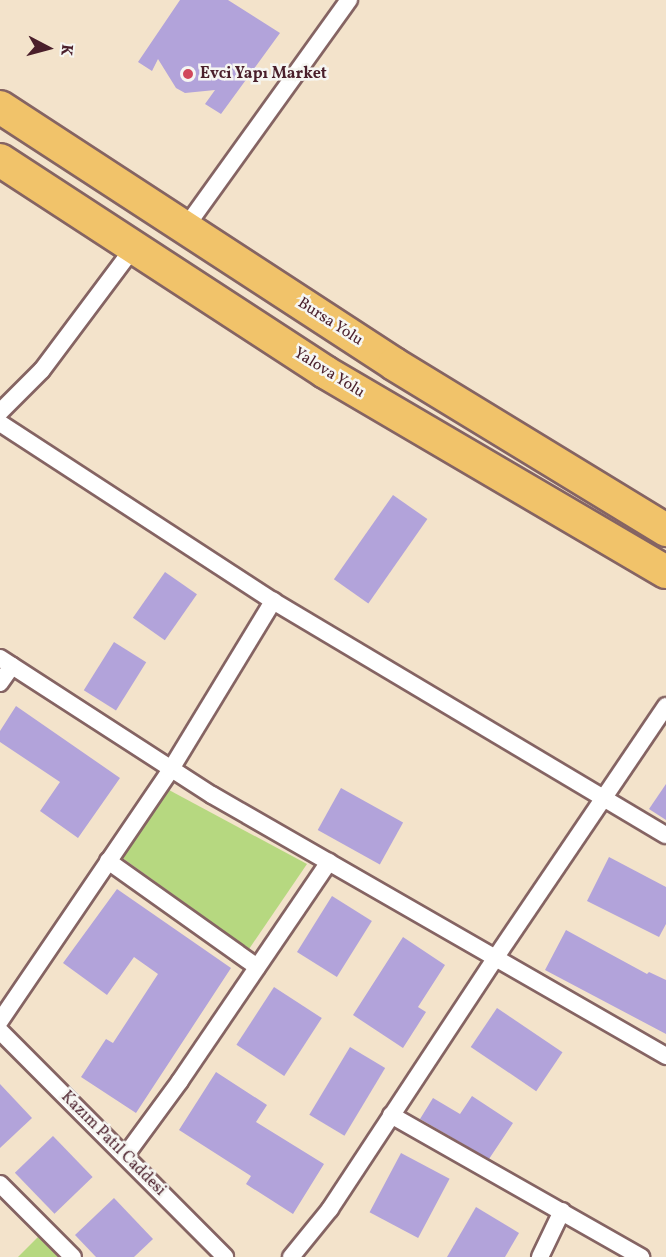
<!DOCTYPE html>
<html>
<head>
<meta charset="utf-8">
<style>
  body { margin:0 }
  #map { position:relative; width:666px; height:1257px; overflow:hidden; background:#f3e3cb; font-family:Vollkorn,serif }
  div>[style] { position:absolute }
  .green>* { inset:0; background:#b6d880 }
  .building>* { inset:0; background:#b2a3da; transform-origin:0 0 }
  .roads { filter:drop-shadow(2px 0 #856463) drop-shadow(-2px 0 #856463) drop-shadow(0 2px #856463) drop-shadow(0 -2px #856463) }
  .street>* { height:16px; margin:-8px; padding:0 8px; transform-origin:8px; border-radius:8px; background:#fff }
  .highway>* { height:32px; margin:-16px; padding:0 16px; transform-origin:16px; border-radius:16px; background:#f1c36a }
  .dots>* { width:16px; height:16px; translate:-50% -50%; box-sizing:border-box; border:3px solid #f6f6f2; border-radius:50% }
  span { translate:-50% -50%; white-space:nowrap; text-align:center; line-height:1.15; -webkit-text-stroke:5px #f6f6f2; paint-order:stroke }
  .poi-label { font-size:16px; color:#4a1f2b; font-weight:700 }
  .left { translate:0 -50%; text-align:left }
  .street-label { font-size:16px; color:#4a1f2b }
  .north { position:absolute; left:18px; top:18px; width:60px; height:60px; -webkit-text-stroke:4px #f6f6f2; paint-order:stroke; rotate:96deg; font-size:16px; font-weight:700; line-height:24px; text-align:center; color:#4a1f2b }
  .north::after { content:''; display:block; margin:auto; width:21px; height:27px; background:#4a1f2b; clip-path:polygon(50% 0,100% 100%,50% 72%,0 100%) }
</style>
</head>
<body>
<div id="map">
  <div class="green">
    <div style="clip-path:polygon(169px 790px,307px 864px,249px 949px,121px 857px)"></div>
    <div style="clip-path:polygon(38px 1237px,58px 1257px,18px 1257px)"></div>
  </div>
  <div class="building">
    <div style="clip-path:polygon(180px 0,228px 0,280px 33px,221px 114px,205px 104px,215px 90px,185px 93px,176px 88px,158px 59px,152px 71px,138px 62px)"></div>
    <div style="left:393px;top:495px;width:42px;height:103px;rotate:35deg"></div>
    <div style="left:165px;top:572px;width:39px;height:56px;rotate:35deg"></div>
    <div style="left:114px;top:642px;width:38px;height:57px;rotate:32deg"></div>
    <div style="clip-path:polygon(16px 706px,120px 778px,78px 838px,40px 811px,60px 782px,0 742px,0 731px)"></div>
    <div style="clip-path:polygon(666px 784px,666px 820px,649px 809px)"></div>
    <div style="left:341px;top:788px;width:71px;height:48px;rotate:29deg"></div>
    <div style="clip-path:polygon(609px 857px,666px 887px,666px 924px,659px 937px,587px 901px)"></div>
    <div style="clip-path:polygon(117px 889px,231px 968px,136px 1113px,81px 1077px,106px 1039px,113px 1043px,158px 974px,134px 957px,107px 995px,63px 963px)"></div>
    <div style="left:332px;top:896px;width:47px;height:66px;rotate:32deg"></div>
    <div style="clip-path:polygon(566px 930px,647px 974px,649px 972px,666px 980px,666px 1034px,545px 970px)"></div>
    <div style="clip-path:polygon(403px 937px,445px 965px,418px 1007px,426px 1012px,403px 1048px,353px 1015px)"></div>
    <div style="left:274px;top:987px;width:57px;height:69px;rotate:33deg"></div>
    <div style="left:497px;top:1008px;width:79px;height:47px;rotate:34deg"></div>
    <div style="left:350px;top:1047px;width:41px;height:79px;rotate:31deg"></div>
    <div style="clip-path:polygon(216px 1072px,267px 1105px,256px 1122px,324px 1164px,293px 1214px,246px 1184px,251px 1176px,179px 1130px)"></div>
    <div style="clip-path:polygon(0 1084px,32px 1118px,0 1148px)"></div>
    <div style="clip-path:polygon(472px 1096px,513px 1123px,489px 1159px,420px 1119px,433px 1098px,460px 1114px)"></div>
    <div style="left:53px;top:1136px;width:57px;height:53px;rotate:46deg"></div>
    <div style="left:401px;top:1153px;width:55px;height:67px;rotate:28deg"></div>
    <div style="clip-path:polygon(114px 1198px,153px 1239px,134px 1257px,96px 1257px,75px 1235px)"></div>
    <div style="clip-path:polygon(476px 1207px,519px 1233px,505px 1257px,447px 1257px)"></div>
  </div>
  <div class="roads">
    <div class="street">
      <div style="left:185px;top:228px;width:281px;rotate:-54.3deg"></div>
      <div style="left:0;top:412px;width:59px;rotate:-45deg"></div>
      <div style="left:42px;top:370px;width:154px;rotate:-53.2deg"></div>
      <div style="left:0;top:423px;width:326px;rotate:33.1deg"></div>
      <div style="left:273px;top:601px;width:457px;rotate:30.8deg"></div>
      <div style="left:0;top:658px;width:252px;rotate:32.9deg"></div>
      <div style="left:212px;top:795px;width:524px;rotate:29.89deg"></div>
      <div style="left:0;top:683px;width:21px;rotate:-55deg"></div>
      <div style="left:108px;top:861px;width:183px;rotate:35.4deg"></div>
      <div style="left:0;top:1021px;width:305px;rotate:-55.8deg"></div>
      <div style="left:171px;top:769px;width:197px;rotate:-58.7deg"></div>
      <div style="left:0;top:1031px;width:319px;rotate:45.1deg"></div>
      <div style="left:391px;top:1115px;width:288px;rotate:29.6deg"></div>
      <div style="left:125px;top:1156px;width:93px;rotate:-53.7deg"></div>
      <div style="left:180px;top:1081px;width:265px;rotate:-55.8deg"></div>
      <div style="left:0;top:1184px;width:103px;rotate:45deg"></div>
      <div style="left:291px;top:1257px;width:62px;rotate:-50.9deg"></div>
      <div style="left:330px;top:1209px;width:302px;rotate:-56.6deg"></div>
      <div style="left:496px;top:957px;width:303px;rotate:-55.9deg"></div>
      <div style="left:540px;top:1257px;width:51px;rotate:-64.4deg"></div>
    </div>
    <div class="highway">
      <div style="left:0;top:107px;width:470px;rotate:33.1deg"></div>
      <div style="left:394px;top:364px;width:319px;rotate:31.4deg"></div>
      <div style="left:0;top:160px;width:388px;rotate:33.1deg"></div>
      <div style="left:325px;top:372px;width:395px;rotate:30.4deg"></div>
    </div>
  </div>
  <div class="dots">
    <div style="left:188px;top:74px;background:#d1495b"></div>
  </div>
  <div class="poi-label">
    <span class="left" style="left:200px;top:74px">Evci Yapı Market</span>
  </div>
  <div class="street-label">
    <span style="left:330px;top:322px;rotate:33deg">Bursa Yolu</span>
    <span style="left:329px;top:373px;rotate:32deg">Yalova Yolu</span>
    <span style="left:113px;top:1144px;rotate:45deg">Kazım Patıl Caddesi</span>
  </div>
  <div class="north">K</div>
</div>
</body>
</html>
